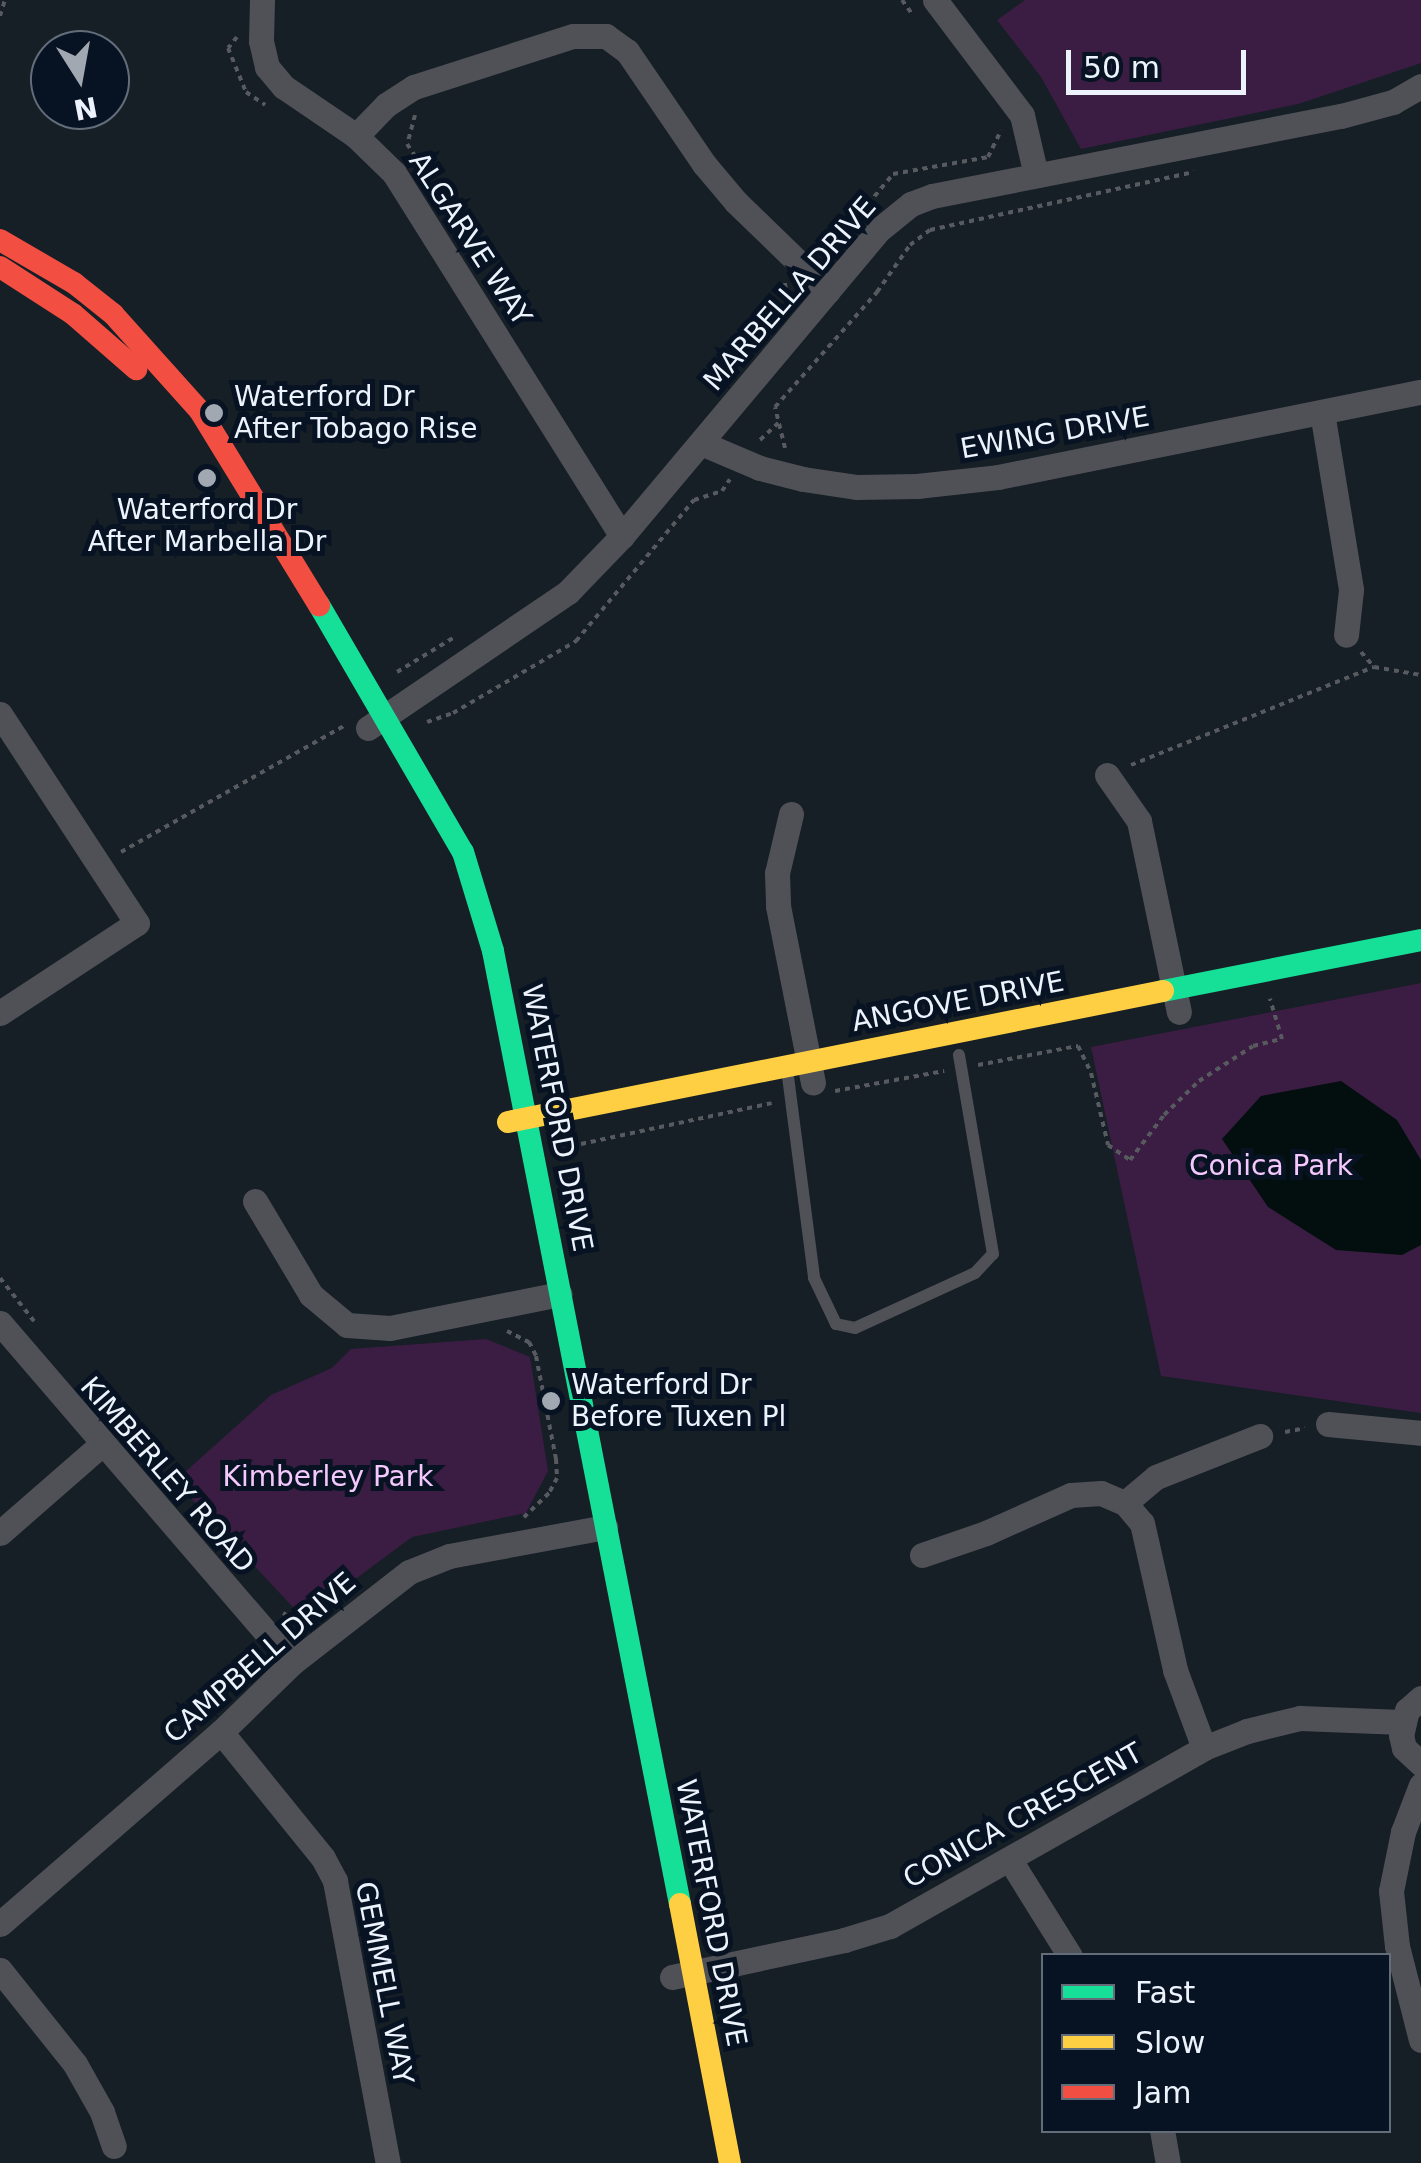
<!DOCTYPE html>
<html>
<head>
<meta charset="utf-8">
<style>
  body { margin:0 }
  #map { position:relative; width:1421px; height:2163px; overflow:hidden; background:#161e26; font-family:"DejaVu Sans",sans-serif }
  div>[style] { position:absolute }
  .green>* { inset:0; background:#3b1d43 }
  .water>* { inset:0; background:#030f0e }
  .path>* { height:4px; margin-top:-2px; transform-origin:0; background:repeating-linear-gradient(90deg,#575a5f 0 5px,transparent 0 10px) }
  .lane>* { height:12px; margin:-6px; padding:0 6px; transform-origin:6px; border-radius:6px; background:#4f5156 }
  .street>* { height:25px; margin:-12.5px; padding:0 12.5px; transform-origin:12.5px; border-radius:12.5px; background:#4f5156 }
  .fast>* { height:22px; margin:-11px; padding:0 11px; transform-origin:11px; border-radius:11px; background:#16e098 }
  .slow>* { height:22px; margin:-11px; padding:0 11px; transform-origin:11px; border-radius:11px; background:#ffcf43 }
  .jam>* { height:22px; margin:-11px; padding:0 11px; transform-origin:11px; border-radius:11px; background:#f24e42 }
  .dots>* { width:28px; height:28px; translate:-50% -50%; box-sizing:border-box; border:5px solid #071323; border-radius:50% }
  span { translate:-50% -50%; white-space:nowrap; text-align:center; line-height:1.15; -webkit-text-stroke:10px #071323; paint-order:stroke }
  .street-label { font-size:28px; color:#ecf3fd }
  .poi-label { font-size:28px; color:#ecf3fd }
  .left { translate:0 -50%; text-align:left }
  .park-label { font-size:28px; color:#f4c8fc }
  .legend { position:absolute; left:1041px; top:1953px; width:350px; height:180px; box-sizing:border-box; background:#071323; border:2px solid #636d7a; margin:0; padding:12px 18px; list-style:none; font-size:30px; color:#ecf3fd }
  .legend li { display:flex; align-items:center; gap:20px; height:50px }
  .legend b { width:50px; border:2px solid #636d7a }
  .north { position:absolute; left:30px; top:30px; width:100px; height:100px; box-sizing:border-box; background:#071323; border:2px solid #636d7a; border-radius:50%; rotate:169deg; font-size:28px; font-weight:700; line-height:40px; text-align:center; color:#ecf3fd }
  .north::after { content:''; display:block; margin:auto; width:35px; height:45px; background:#a1a8b2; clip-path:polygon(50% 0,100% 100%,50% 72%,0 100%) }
  .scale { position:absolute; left:1066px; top:50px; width:180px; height:45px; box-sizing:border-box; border:5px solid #ecf3fd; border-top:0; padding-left:12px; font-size:30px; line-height:35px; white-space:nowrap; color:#ecf3fd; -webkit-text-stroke:8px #071323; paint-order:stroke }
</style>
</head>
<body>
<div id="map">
  <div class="green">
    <div style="clip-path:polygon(1025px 0,1421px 0,1421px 63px,1298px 104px,1081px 149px,1041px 77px,997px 20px)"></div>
    <div style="clip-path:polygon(1421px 983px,1421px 1413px,1161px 1376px,1091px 1047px)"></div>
    <div style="clip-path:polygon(486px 1339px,530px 1357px,548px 1471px,526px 1513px,412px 1537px,303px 1618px,175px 1481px,271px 1395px,332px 1368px,351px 1349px)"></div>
  </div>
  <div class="water">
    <div style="clip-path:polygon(1341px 1081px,1397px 1120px,1421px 1160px,1421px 1245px,1402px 1255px,1336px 1250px,1268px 1207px,1222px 1139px,1261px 1096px)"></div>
  </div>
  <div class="path">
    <div style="left:902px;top:0;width:19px;rotate:54deg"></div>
    <div style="left:0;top:16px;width:17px;rotate:-73deg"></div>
    <div style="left:237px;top:37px;width:14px;rotate:129deg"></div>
    <div style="left:228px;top:48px;width:48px;rotate:67.8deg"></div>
    <div style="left:246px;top:92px;width:23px;rotate:34deg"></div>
    <div style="left:415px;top:115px;width:30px;rotate:105deg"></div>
    <div style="left:407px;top:144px;width:27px;rotate:56deg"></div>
    <div style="left:422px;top:166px;width:4px;rotate:146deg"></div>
    <div style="left:868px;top:204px;width:39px;rotate:-50deg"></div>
    <div style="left:893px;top:174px;width:97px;rotate:-10.1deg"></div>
    <div style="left:988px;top:157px;width:30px;rotate:-64deg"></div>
    <div style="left:785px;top:283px;width:20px;rotate:84deg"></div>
    <div style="left:760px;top:440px;width:25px;rotate:-43deg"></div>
    <div style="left:785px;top:448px;width:42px;rotate:-103.7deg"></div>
    <div style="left:775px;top:407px;width:154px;rotate:-48.4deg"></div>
    <div style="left:877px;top:292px;width:57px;rotate:-54.9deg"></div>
    <div style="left:910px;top:245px;width:25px;rotate:-37deg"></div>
    <div style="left:930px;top:230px;width:270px;rotate:-12.4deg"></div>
    <div style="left:1361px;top:652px;width:20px;rotate:49deg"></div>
    <div style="left:397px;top:672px;width:66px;rotate:-31.3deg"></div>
    <div style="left:427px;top:722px;width:28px;rotate:-19deg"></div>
    <div style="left:453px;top:713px;width:143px;rotate:-30.3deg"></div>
    <div style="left:576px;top:641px;width:184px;rotate:-50.1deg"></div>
    <div style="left:694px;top:500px;width:29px;rotate:-18deg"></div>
    <div style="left:722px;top:491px;width:14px;rotate:-56deg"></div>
    <div style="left:1131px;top:765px;width:262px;rotate:-22deg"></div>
    <div style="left:1374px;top:667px;width:48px;rotate:9.7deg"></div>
    <div style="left:121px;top:852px;width:256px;rotate:-29.5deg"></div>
    <div style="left:978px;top:1065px;width:102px;rotate:-10.8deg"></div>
    <div style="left:1078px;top:1046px;width:30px;rotate:64deg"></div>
    <div style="left:1091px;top:1073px;width:74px;rotate:76.7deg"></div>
    <div style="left:1108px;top:1145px;width:27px;rotate:34deg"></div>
    <div style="left:1130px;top:1160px;width:56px;rotate:-52.9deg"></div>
    <div style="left:1164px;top:1115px;width:49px;rotate:-44.2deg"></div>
    <div style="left:1199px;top:1081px;width:64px;rotate:-32.9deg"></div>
    <div style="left:1253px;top:1046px;width:30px;rotate:-14deg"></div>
    <div style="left:1282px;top:1039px;width:42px;rotate:-106.7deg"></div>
    <div style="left:835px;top:1091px;width:111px;rotate:-10.4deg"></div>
    <div style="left:563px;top:1153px;width:20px;rotate:-27deg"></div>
    <div style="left:581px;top:1144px;width:195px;rotate:-12.1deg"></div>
    <div style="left:0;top:1278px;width:55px;rotate:51.7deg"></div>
    <div style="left:507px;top:1331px;width:25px;rotate:27deg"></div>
    <div style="left:529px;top:1342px;width:16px;rotate:63deg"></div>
    <div style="left:536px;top:1356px;width:105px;rotate:79deg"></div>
    <div style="left:556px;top:1459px;width:19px;rotate:87deg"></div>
    <div style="left:557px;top:1478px;width:17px;rotate:118deg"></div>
    <div style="left:549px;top:1493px;width:35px;rotate:136deg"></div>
    <div style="left:1285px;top:1432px;width:20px;rotate:-11deg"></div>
    <div style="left:283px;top:1613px;width:12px;rotate:31deg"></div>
    <div style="left:293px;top:1619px;width:14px"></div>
  </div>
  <div class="lane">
    <div style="left:787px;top:1069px;width:211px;rotate:82.6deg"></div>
    <div style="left:814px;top:1278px;width:51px;rotate:64.4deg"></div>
    <div style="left:836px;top:1324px;width:19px;rotate:12deg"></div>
    <div style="left:855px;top:1328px;width:132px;rotate:-24.6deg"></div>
    <div style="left:975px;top:1273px;width:26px;rotate:-47deg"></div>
    <div style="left:993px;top:1254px;width:202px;rotate:-99.7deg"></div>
  </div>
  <div class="street">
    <div style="left:262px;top:0;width:41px;rotate:91.4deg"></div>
    <div style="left:261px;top:41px;width:27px;rotate:77deg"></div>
    <div style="left:267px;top:67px;width:26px;rotate:50deg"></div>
    <div style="left:284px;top:87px;width:87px;rotate:34.2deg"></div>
    <div style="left:356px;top:136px;width:53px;rotate:44.2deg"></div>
    <div style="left:394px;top:173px;width:429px;rotate:57.9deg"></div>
    <div style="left:935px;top:0;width:144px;rotate:52.9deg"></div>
    <div style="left:1022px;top:115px;width:62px;rotate:76.9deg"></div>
    <div style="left:356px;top:136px;width:43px;rotate:-45.9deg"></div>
    <div style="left:386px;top:105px;width:33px;rotate:-33deg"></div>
    <div style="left:414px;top:87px;width:167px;rotate:-17.8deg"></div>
    <div style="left:573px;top:36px;width:33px"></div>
    <div style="left:606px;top:36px;width:26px;rotate:36deg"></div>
    <div style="left:627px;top:51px;width:137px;rotate:55.7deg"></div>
    <div style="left:704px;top:164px;width:50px;rotate:49.9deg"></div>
    <div style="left:736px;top:202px;width:128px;rotate:44.1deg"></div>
    <div style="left:1322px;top:412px;width:180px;rotate:80.7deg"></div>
    <div style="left:1351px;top:590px;width:45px;rotate:96.3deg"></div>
    <div style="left:701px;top:443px;width:64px;rotate:23deg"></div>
    <div style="left:760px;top:468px;width:44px;rotate:14.3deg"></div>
    <div style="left:803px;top:479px;width:55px;rotate:8.4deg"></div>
    <div style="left:857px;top:487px;width:60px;rotate:-1deg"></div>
    <div style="left:917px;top:486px;width:81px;rotate:-6.3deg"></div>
    <div style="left:998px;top:477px;width:431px;rotate:-11.4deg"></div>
    <div style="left:0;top:714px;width:250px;rotate:56.8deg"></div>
    <div style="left:137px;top:923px;width:164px;rotate:146.7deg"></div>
    <div style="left:368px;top:728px;width:242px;rotate:-34.2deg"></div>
    <div style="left:568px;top:592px;width:78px;rotate:-46deg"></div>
    <div style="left:622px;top:536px;width:401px;rotate:-50deg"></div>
    <div style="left:880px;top:229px;width:40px;rotate:-39deg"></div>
    <div style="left:911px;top:204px;width:22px;rotate:-21deg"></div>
    <div style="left:932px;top:196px;width:417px;rotate:-11.1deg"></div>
    <div style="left:1341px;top:116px;width:54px;rotate:-15.1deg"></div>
    <div style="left:1393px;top:102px;width:32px;rotate:-30deg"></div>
    <div style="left:1107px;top:775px;width:56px;rotate:55.2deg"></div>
    <div style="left:1139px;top:821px;width:195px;rotate:78.2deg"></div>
    <div style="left:791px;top:814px;width:61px;rotate:103.3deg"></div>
    <div style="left:777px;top:873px;width:33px;rotate:88deg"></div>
    <div style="left:778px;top:906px;width:180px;rotate:78.8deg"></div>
    <div style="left:255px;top:1201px;width:109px;rotate:59.2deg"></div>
    <div style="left:311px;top:1295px;width:47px;rotate:39.8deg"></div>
    <div style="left:347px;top:1325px;width:43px;rotate:4deg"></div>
    <div style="left:390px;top:1328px;width:173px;rotate:-11.3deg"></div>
    <div style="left:0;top:1323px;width:448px;rotate:49.3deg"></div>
    <div style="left:1328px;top:1424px;width:93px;rotate:5.5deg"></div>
    <div style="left:1125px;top:1503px;width:40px;rotate:-40deg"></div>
    <div style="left:1156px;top:1477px;width:112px;rotate:-21.5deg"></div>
    <div style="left:0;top:1533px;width:134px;rotate:-41.1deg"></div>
    <div style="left:922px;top:1555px;width:68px;rotate:-19deg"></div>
    <div style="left:986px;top:1533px;width:93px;rotate:-24.1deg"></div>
    <div style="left:1071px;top:1495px;width:30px;rotate:-4deg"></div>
    <div style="left:1101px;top:1493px;width:26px;rotate:23deg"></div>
    <div style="left:1125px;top:1503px;width:26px;rotate:50deg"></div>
    <div style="left:1142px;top:1523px;width:151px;rotate:77.3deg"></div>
    <div style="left:1175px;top:1670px;width:83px;rotate:69.6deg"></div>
    <div style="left:1421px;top:1698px;width:18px;rotate:139deg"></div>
    <div style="left:1407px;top:1710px;width:26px;rotate:103deg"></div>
    <div style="left:1401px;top:1735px;width:13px;rotate:77deg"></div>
    <div style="left:1404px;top:1748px;width:23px;rotate:43deg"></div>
    <div style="left:221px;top:1732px;width:162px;rotate:51deg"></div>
    <div style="left:323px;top:1858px;width:26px;rotate:62deg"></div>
    <div style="left:335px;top:1881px;width:287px;rotate:79.4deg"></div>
    <div style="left:1421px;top:1785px;width:50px;rotate:111deg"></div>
    <div style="left:1403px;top:1832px;width:60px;rotate:101.5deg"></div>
    <div style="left:1391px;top:1891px;width:55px;rotate:83.8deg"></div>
    <div style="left:1397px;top:1946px;width:97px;rotate:75.7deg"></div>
    <div style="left:1010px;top:1860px;width:113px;rotate:58deg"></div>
    <div style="left:0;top:1924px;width:293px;rotate:-41deg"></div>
    <div style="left:221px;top:1732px;width:99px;rotate:-44.2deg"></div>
    <div style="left:292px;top:1663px;width:148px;rotate:-37.9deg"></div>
    <div style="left:409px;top:1572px;width:43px;rotate:-21.8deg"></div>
    <div style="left:449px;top:1556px;width:159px;rotate:-10.5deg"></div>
    <div style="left:0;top:1970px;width:120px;rotate:51.4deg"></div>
    <div style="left:75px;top:2064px;width:55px;rotate:60.6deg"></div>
    <div style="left:102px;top:2112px;width:36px;rotate:71deg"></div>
    <div style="left:672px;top:1977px;width:176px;rotate:-12.1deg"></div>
    <div style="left:844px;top:1940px;width:48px;rotate:-16.9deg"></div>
    <div style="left:890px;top:1926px;width:361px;rotate:-29.5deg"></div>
    <div style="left:1204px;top:1748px;width:46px;rotate:-21.6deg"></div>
    <div style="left:1247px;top:1731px;width:55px;rotate:-13.8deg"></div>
    <div style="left:1300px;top:1718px;width:102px;rotate:2.2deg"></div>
    <div style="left:1162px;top:2130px;width:34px;rotate:80deg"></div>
  </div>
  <div class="fast">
    <div style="left:319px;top:605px;width:286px;rotate:59.8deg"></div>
    <div style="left:463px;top:852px;width:103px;rotate:73.1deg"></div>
    <div style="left:493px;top:951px;width:971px;rotate:78.9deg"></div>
    <div style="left:1163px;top:991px;width:263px;rotate:-11.2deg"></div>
  </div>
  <div class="slow">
    <div style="left:508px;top:1122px;width:668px;rotate:-11.31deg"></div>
    <div style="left:680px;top:1904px;width:264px;rotate:79.1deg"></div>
  </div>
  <div class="jam">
    <div style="left:0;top:240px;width:86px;rotate:30.2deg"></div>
    <div style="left:74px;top:283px;width:50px;rotate:38.5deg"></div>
    <div style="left:113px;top:314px;width:130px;rotate:48.1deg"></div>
    <div style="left:200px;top:411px;width:228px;rotate:58.5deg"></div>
    <div style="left:0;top:267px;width:87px;rotate:32.8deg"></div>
    <div style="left:73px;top:314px;width:84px;rotate:41.1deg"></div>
  </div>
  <div class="dots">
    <div style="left:214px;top:413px;background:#a1a8b2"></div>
    <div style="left:207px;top:478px;background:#a1a8b2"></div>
    <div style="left:551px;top:1401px;background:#a1a8b2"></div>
  </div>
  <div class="street-label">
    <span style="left:470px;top:239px;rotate:57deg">ALGARVE WAY</span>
    <span style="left:790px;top:294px;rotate:-49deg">MARBELLA DRIVE</span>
    <span style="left:1055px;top:433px;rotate:-10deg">EWING DRIVE</span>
    <span style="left:958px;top:1002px;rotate:-11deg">ANGOVE DRIVE</span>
    <span style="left:557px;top:1118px;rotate:79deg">WATERFORD DRIVE</span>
    <span style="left:167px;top:1475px;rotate:49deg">KIMBERLEY ROAD</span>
    <span style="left:260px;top:1658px;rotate:-41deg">CAMPBELL DRIVE</span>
    <span style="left:1023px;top:1816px;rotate:-29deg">CONICA CRESCENT</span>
    <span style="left:711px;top:1913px;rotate:79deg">WATERFORD DRIVE</span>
    <span style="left:384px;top:1983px;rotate:79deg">GEMMELL WAY</span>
  </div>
  <div class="poi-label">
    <span class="left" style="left:234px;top:413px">Waterford Dr<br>After Tobago Rise</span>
    <span style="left:207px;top:526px">Waterford Dr<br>After Marbella Dr</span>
    <span class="left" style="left:571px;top:1401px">Waterford Dr<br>Before Tuxen Pl</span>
  </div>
  <div class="park-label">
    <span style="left:1271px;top:1166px">Conica Park</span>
    <span style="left:328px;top:1477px">Kimberley Park</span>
  </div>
  <ul class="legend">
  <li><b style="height:12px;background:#16e098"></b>Fast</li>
  <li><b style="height:12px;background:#ffcf43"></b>Slow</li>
  <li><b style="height:12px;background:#f24e42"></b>Jam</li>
  </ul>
  <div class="north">N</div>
  <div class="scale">50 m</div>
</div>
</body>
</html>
